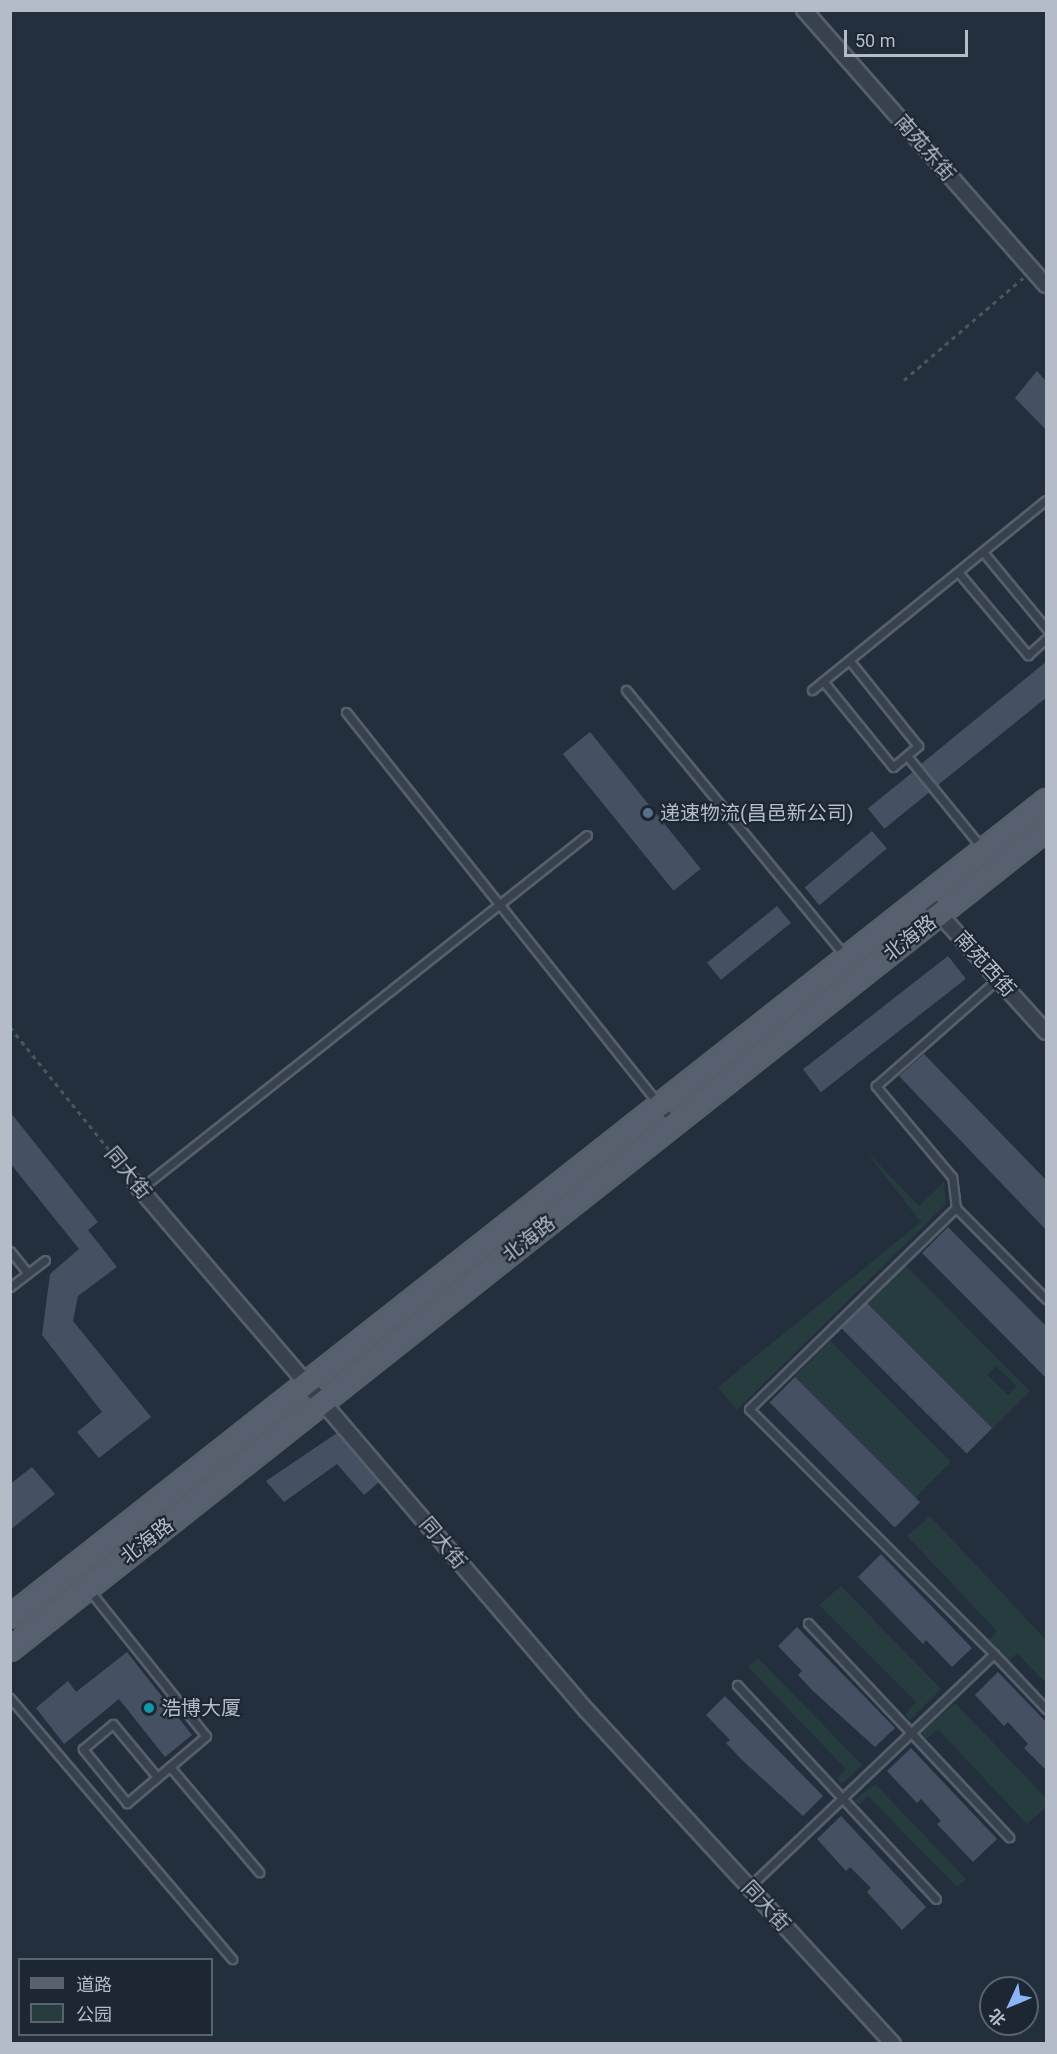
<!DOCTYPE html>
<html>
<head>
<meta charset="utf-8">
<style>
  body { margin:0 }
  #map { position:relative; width:1057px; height:2054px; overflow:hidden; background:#242f3e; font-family:Roboto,"Noto Sans SC",sans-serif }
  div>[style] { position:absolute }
  .green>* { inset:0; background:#263c3f; transform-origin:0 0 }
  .building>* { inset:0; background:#455162; transform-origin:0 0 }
  .path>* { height:3px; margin-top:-1.5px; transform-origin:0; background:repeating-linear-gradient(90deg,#44595c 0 4.5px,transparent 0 9px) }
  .roads { filter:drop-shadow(2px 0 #565f6c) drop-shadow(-2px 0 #565f6c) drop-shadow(0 2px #565f6c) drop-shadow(0 -2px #565f6c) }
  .service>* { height:7px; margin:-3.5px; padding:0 3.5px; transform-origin:3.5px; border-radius:3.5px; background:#38414e }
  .minor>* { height:14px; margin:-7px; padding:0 7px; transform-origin:7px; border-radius:7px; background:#38414e }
  .primary>* { height:21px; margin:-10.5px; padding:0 10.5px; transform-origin:10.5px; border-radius:10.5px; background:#56606e }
  .dots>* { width:16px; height:16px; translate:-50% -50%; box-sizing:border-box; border:3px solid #1d2633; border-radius:50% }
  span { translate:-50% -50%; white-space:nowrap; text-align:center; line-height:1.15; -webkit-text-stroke:4.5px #1d2633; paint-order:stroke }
  .street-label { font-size:20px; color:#b4bcc9 }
  .poi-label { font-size:20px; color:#b4bcc9 }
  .left { translate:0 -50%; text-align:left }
  .frame { position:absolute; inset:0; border:12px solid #b4bcc9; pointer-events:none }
  .legend { position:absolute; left:18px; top:1958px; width:195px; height:78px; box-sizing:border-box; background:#1d2633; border:2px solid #59626f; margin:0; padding:8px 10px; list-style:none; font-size:18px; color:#b4bcc9 }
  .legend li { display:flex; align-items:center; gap:12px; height:30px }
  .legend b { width:30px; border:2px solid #59626f }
  .north { position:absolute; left:979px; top:1976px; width:60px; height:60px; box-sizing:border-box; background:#1d2633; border:2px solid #59626f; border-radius:50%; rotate:226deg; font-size:16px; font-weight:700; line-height:24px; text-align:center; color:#b4bcc9 }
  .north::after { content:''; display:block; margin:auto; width:21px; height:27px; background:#8ab4f8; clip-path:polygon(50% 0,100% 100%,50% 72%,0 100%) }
  .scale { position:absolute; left:844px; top:30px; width:124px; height:27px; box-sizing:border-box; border:3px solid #b4bcc9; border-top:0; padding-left:8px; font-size:18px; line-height:21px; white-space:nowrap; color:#b4bcc9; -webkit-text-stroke:4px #1d2633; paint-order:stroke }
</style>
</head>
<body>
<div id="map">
  <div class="green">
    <div style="clip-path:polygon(865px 1150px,919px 1206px,944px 1182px,946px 1204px,737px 1410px,718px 1387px,921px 1222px)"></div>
    <div style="clip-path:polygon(evenodd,906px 1266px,1030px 1391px,992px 1429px,867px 1303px,906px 1266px,996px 1366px,1017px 1386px,1008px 1395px,987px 1375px,996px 1366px)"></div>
    <div style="left:830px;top:1341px;width:171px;height:50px;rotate:45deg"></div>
    <div style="clip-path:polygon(930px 1516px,1046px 1640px,1046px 1683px,1017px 1653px,1009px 1661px,989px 1640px,997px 1631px,907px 1536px)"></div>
    <div style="clip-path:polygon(841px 1586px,941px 1689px,910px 1720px,905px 1715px,916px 1702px,819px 1605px)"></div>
    <div style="clip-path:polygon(758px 1658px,862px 1765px,842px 1784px,837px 1779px,846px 1769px,748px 1667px)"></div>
    <div style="clip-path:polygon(955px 1703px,1046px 1798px,1046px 1807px,1027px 1824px,938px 1729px,926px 1739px,921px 1733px)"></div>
    <div style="clip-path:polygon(875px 1784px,966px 1879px,957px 1887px,868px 1796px,859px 1805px,854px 1800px)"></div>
  </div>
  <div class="building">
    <div style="clip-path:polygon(1037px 371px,1047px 382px,1047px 431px,1015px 398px)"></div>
    <div style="clip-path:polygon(1047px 661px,1047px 697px,938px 785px,921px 764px)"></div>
    <div style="left:590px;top:732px;width:176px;height:35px;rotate:51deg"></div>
    <div style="left:913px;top:772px;width:26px;height:58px;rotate:51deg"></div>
    <div style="left:872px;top:831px;width:23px;height:88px;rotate:50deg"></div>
    <div style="left:777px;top:906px;width:22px;height:90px;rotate:51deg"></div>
    <div style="left:948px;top:956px;width:29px;height:184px;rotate:52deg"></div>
    <div style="clip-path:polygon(924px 1054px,1047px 1181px,1047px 1231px,899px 1076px)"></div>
    <div style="clip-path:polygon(10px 1112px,98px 1222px,88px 1230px,117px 1267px,78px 1296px,73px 1321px,151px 1417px,99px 1458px,77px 1432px,102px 1412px,42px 1335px,50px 1274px,79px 1249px,10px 1163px)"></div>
    <div style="clip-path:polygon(948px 1227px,1047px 1327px,1047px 1379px,922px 1253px)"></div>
    <div style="left:867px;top:1303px;width:177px;height:36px;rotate:45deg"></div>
    <div style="left:795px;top:1377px;width:177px;height:36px;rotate:45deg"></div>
    <div style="clip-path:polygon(337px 1433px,379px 1482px,364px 1495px,337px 1464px,284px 1502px,266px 1481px)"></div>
    <div style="clip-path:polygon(32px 1467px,55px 1494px,10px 1530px,10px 1484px)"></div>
    <div style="clip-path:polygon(881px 1554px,972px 1648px,952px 1667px,926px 1640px,923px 1644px,858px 1577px)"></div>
    <div style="clip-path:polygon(797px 1627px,895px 1728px,875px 1747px,813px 1691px,798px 1675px,802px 1671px,778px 1646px)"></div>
    <div style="clip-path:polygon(127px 1652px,192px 1735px,165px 1757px,119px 1699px,64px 1744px,36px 1708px,68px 1681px,76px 1692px)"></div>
    <div style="clip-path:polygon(998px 1672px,1047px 1723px,1047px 1771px,1024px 1748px,1028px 1744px,1008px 1722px,1004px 1726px,975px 1695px)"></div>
    <div style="clip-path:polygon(725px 1696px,823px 1796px,803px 1816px,741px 1759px,726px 1743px,730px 1740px,706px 1715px)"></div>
    <div style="clip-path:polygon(911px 1748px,997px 1839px,973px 1862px,937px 1824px,941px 1821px,921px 1799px,917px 1803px,887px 1771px)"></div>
    <div style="clip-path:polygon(841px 1816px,926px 1907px,902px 1930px,867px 1892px,871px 1888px,850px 1867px,846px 1871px,817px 1839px)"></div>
  </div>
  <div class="path">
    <div style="left:904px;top:380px;width:157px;rotate:-40.6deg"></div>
    <div style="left:10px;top:1027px;width:185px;rotate:51.1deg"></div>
  </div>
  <div class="roads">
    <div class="service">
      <div style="left:983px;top:552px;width:99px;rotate:50.3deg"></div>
      <div style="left:958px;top:572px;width:109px;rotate:49.9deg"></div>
      <div style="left:1028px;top:655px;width:24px;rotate:-42deg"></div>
      <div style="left:823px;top:681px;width:111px;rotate:50.9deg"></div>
      <div style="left:893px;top:767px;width:33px;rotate:-40deg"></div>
      <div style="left:918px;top:746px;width:110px;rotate:-128.7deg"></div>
      <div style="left:626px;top:690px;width:345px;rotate:50.5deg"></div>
      <div style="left:812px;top:690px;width:301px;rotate:-39.1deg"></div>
      <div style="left:346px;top:712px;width:524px;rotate:51.43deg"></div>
      <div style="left:907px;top:756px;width:119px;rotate:50.8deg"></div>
      <div style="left:140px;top:1189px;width:570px;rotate:-38.38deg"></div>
      <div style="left:956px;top:1208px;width:128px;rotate:45.3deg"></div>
      <div style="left:10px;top:1251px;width:28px;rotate:51deg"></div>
      <div style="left:10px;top:1287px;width:44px;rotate:-37.6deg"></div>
      <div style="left:89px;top:1590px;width:187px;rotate:51.3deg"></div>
      <div style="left:206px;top:1736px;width:104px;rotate:139.7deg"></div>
      <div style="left:127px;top:1803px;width:70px;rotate:-129.2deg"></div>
      <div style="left:83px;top:1749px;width:39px;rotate:-40deg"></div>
      <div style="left:113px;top:1724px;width:69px;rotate:50.3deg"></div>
      <div style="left:808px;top:1623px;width:294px;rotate:46.8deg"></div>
      <div style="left:994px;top:1654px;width:76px;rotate:46.6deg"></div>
      <div style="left:737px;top:1685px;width:292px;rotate:47.1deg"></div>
      <div style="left:10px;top:1698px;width:343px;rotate:49.6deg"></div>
      <div style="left:170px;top:1767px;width:138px;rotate:49.7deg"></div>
      <div style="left:749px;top:1887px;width:338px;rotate:-43.6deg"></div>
      <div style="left:994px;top:1654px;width:346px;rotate:-135deg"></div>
      <div style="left:749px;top:1409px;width:289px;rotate:-44.2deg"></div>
      <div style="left:956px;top:1208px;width:31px;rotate:-97deg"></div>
      <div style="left:952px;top:1177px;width:119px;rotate:-129.9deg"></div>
      <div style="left:876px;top:1086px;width:162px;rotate:-41.3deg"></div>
    </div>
    <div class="minor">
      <div style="left:804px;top:10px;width:366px;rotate:48.7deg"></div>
      <div style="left:924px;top:897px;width:182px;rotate:47.9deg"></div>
      <div style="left:134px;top:1182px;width:696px;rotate:49.43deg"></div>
      <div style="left:587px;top:1711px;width:452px;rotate:47.4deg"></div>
    </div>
    <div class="primary">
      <div style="left:10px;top:1616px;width:1319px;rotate:-38.23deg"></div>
      <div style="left:10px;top:1649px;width:1321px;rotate:-38.36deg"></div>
    </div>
  </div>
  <div class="dots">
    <div style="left:648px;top:813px;background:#5c6f8a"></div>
    <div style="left:149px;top:1708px;background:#0f9aa8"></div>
  </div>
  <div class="street-label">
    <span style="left:925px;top:148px;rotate:49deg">南苑东街</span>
    <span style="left:910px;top:938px;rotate:-38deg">北海路</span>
    <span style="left:985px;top:964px;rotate:48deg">南苑西街</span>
    <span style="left:128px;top:1173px;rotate:51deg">同大街</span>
    <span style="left:529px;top:1239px;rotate:-38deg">北海路</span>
    <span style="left:147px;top:1541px;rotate:-38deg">北海路</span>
    <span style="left:443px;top:1543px;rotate:50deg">同大街</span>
    <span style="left:766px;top:1906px;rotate:47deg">同大街</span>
  </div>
  <div class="poi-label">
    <span class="left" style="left:660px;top:813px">递速物流(昌邑新公司)</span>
    <span class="left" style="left:161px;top:1708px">浩博大厦</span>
  </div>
  <div class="frame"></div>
  <ul class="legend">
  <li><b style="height:8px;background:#56606e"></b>道路</li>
  <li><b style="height:16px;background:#263c3f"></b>公园</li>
  </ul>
  <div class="north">北</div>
  <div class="scale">50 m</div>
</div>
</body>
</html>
